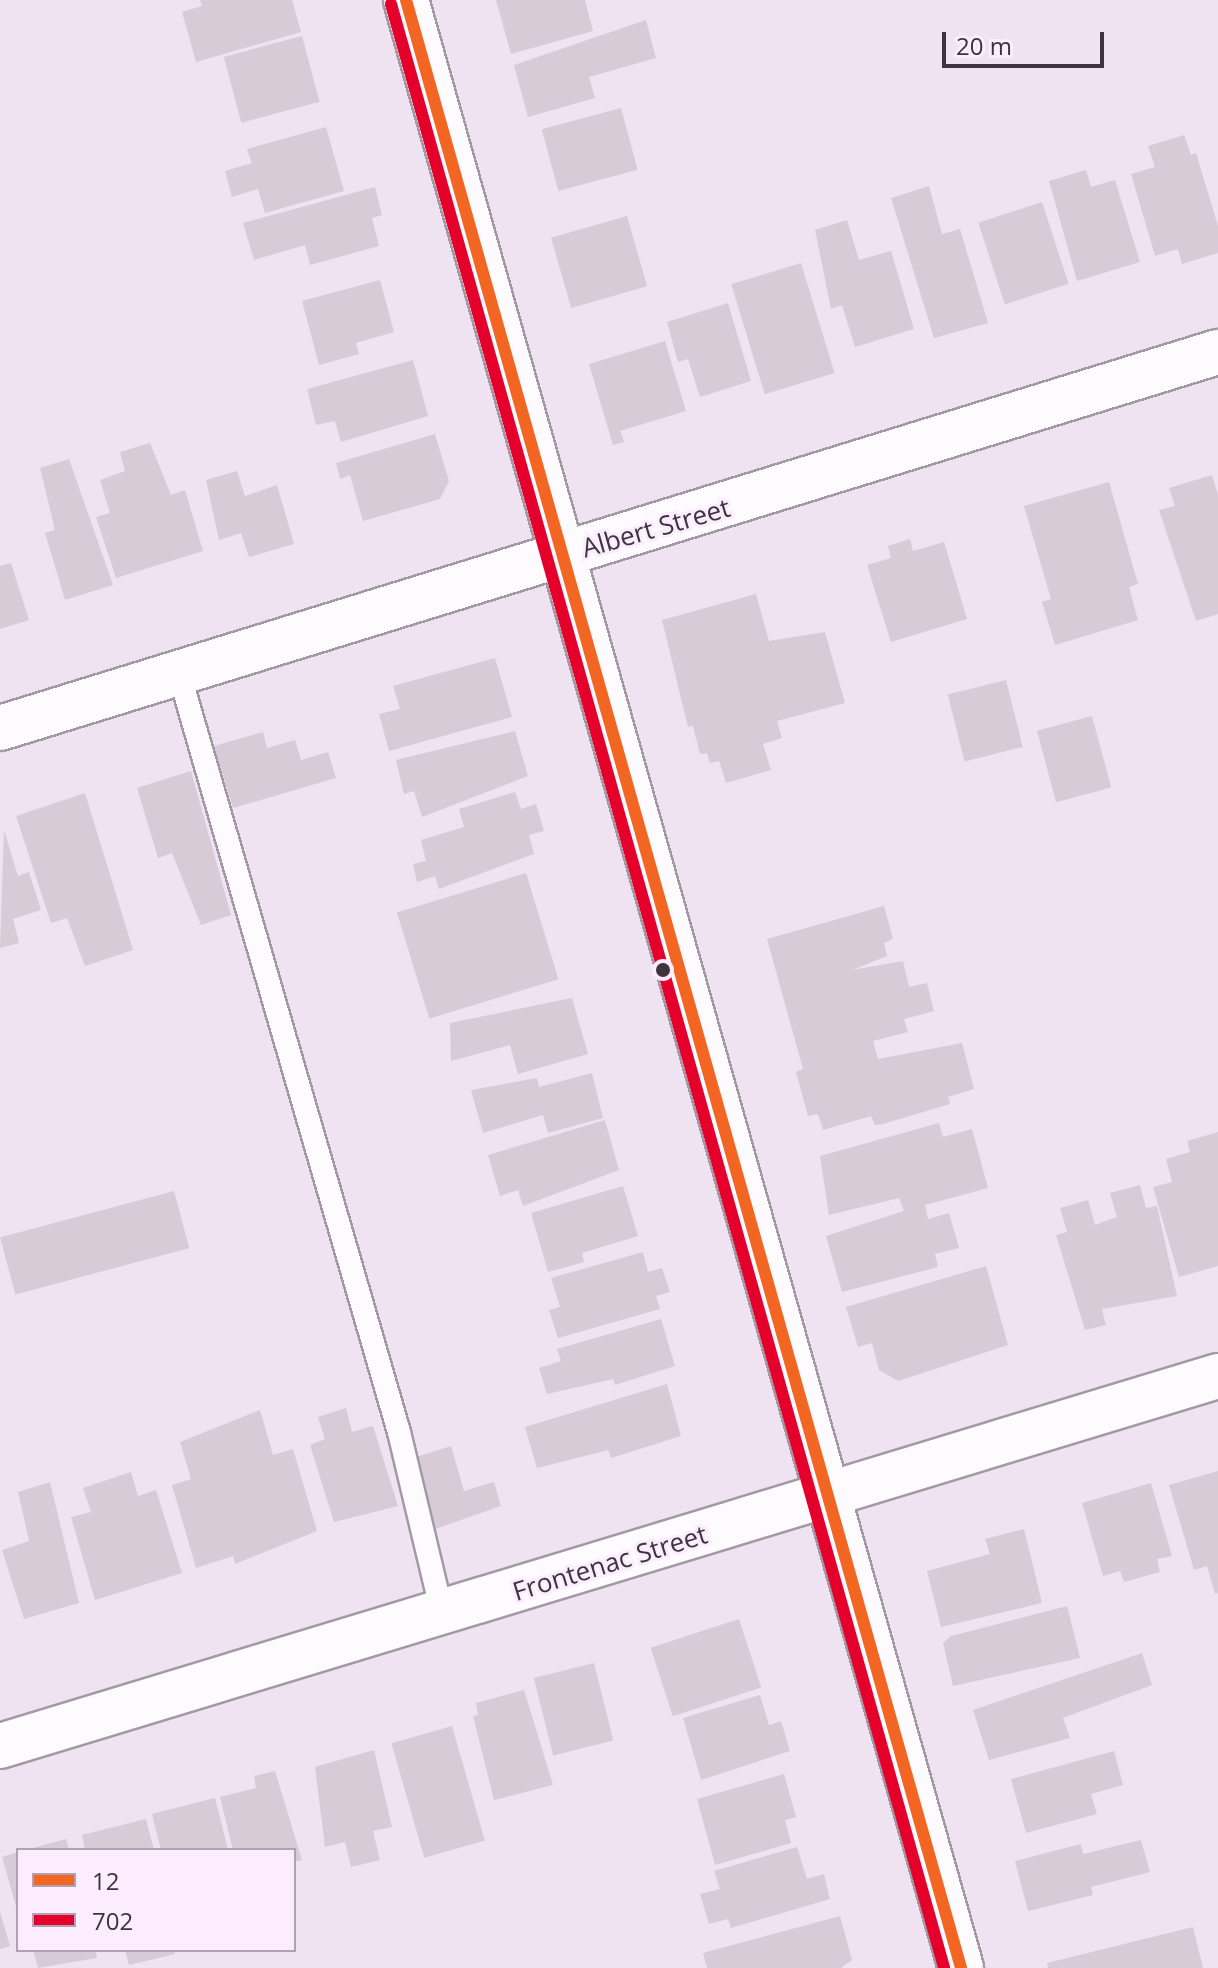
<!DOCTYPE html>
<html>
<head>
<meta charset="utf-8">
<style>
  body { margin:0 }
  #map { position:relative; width:1218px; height:1968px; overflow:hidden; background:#efe2f1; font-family:"Open Sans",sans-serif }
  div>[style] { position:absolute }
  .building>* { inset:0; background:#d8cbd8; transform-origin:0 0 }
  .roads { filter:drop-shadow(2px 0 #a399a5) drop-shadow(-2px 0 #a399a5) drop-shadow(0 2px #a399a5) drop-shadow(0 -2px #a399a5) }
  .lane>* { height:22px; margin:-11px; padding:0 11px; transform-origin:11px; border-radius:11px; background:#fdfbfd }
  .street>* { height:44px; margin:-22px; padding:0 22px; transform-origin:22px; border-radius:22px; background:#fdfbfd }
  .secondary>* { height:44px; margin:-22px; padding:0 22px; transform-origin:22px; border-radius:22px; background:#fdfbfd }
  .primary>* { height:44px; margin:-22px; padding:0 22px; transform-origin:22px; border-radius:22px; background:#fdfbfd }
  .bus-1>* { height:12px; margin:-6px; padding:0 6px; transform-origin:6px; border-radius:6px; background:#f26522 }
  .bus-2>* { height:12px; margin:-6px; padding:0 6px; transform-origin:6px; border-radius:6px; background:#e4002b }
  .dots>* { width:22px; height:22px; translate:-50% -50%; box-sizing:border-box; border:4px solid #fbedfd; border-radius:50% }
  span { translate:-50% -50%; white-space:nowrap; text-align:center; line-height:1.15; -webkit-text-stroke:6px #fbedfd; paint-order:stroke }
  .street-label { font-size:26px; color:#3d343e }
  .legend { position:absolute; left:16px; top:1848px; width:280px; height:104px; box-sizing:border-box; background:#fbedfd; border:2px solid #afa3b1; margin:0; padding:10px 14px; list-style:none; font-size:24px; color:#3d343e }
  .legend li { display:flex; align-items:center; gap:16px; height:40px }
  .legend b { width:40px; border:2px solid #afa3b1 }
  .scale { position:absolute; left:942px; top:32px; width:162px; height:36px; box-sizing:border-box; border:4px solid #3d343e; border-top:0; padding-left:10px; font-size:24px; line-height:28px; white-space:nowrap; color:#3d343e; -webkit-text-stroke:6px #fbedfd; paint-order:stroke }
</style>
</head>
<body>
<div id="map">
  <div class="building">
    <div style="clip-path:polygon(200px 0,292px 0,301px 32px,196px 62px,182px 12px,202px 6px)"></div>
    <div style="clip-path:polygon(496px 0,585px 0,593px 31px,511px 54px)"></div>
    <div style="clip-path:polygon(646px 20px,656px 58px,589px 77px,595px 98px,528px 117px,514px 65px)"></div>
    <div style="left:302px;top:36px;width:68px;height:81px;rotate:75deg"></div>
    <div style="left:621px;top:108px;width:64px;height:82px;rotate:75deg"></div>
    <div style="clip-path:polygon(326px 127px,344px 191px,265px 213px,258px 189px,232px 197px,225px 171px,252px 163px,247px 149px)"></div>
    <div style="clip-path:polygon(1184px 135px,1191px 155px,1196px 153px,1218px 226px,1218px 253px,1182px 264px,1178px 249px,1155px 256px,1131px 174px,1155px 167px,1148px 146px)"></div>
    <div style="clip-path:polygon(1086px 170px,1091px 187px,1115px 180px,1140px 262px,1077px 281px,1049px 181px)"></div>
    <div style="clip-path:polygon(929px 186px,942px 234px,960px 229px,988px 323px,934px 338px,891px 198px)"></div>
    <div style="clip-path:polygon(375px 187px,382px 215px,372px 218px,379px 246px,310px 265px,305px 245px,254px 260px,243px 223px)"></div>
    <div style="left:1042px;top:202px;width:86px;height:67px;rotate:72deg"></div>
    <div style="left:627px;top:216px;width:73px;height:79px;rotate:74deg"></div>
    <div style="clip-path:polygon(847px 220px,859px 260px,891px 251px,914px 329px,855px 347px,842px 305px,831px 309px,815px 230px)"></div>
    <div style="left:801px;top:263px;width:115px;height:73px;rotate:73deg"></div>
    <div style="clip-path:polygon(380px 280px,394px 332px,356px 343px,359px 354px,319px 365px,302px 301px)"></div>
    <div style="clip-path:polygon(728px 303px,751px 381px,700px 397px,688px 359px,678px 362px,667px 322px)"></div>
    <div style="clip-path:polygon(665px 341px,686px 411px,620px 431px,624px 442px,613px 445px,589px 364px)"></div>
    <div style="clip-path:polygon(413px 360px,428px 416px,341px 442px,335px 421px,316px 425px,307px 389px)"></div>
    <div style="clip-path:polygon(435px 434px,449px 481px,440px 499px,363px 521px,350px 475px,340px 479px,336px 463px)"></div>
    <div style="clip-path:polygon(150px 443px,171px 495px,185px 490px,203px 551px,116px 578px,96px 517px,110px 513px,100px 480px,125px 471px,120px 452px)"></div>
    <div style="clip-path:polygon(69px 459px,113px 585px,65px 600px,45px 533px,55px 530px,40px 468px)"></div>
    <div style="clip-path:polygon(237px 471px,245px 496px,277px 485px,294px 544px,249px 557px,241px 533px,219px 540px,206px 480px)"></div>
    <div style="clip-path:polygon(1212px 475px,1218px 495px,1218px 614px,1196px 621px,1159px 510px,1175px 506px,1169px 488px)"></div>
    <div style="clip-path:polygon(1109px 482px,1138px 584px,1129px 587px,1138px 620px,1055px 645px,1042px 602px,1051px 599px,1024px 506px)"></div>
    <div style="clip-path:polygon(910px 539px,913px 551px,944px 542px,967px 619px,891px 642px,867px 565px,891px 558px,888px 546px)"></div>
    <div style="clip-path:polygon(11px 563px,29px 620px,0 629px,0 566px)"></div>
    <div style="clip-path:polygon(756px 594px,769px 641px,825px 632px,845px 703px,777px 721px,782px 738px,763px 744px,771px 770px,726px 783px,719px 761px,710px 763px,707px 753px,700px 754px,693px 726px,688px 727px,662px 620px)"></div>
    <div style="clip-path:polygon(495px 658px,512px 717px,389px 751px,379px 714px,400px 709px,393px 686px)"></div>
    <div style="left:1006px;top:680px;width:69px;height:60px;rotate:76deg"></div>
    <div style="left:1092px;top:716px;width:74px;height:57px;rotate:75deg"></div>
    <div style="clip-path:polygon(515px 731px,528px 776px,422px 817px,414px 791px,404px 794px,396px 760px)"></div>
    <div style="clip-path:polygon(263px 732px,267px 748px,295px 740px,301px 760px,328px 752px,336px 778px,233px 808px,214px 746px)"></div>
    <div style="clip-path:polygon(191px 771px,231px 915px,201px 925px,172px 853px,158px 858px,137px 788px)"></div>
    <div style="clip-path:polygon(515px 792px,521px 809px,536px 804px,544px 831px,529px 835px,534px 854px,439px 889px,435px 876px,417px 882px,413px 864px,426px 861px,421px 840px,464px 827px,459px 809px)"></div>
    <div style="clip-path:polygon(85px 793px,133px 950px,85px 966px,67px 918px,51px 923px,16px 816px)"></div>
    <div style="clip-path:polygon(4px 830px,18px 876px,29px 872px,41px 910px,13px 919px,19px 943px,0 948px)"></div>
    <div style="left:526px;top:873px;width:111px;height:135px;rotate:73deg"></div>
    <div style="clip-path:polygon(884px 906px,893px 939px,884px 943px,887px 956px,852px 970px,903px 961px,909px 987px,927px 983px,934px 1011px,904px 1019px,908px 1032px,873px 1041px,878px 1059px,962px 1043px,974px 1089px,948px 1097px,950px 1104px,883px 1124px,875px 1125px,871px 1116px,823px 1130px,818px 1114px,808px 1116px,796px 1072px,803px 1069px,767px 939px)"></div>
    <div style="clip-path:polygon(572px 998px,588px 1054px,518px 1074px,510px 1045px,451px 1061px,450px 1023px)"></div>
    <div style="clip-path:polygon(592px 1073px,603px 1118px,548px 1133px,543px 1115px,483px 1133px,471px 1090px,537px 1078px,539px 1087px)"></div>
    <div style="clip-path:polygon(605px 1120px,619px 1170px,523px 1206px,518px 1190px,500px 1196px,488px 1155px)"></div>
    <div style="clip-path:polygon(939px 1123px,943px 1137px,972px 1129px,988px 1188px,925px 1205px,928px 1219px,949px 1213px,959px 1248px,935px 1254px,938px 1267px,842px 1292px,826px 1236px,904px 1211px,899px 1198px,829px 1215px,820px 1156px)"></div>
    <div style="clip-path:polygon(1218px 1132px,1218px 1266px,1179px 1277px,1153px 1187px,1172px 1182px,1166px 1159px,1190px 1152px,1187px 1141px)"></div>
    <div style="clip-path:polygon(1140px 1185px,1146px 1208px,1157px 1206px,1177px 1296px,1102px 1309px,1106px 1325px,1085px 1330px,1056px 1235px,1067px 1232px,1060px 1208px,1088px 1200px,1095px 1225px,1117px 1217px,1110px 1193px)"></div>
    <div style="clip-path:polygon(623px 1186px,638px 1236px,582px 1253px,584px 1262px,548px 1272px,531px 1213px)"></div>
    <div style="left:174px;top:1191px;width:59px;height:180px;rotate:75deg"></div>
    <div style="clip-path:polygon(643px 1252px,648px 1272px,662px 1268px,670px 1292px,656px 1296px,660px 1309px,558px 1338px,549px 1310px,560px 1307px,551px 1278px)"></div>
    <div style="clip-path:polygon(986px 1266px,1008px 1345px,898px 1381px,879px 1370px,872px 1343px,858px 1347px,846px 1307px)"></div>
    <div style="clip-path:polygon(661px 1319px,675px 1366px,615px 1385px,613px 1379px,547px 1394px,539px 1368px,561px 1361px,557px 1349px)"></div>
    <div style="clip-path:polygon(667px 1384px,681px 1436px,611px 1458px,608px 1450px,537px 1468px,525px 1427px)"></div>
    <div style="clip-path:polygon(346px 1408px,352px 1432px,373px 1426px,398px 1506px,334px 1522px,310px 1445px,325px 1439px,318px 1417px)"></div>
    <div style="clip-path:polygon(260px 1410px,273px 1455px,293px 1449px,317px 1531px,235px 1564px,233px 1556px,196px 1568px,172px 1485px,191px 1479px,180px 1442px)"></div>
    <div style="clip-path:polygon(451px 1446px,464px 1491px,494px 1482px,501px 1506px,435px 1529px,413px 1458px)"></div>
    <div style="clip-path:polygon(1218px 1471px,1218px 1593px,1215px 1594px,1207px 1566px,1194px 1570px,1169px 1485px)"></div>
    <div style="clip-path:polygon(131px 1472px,138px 1496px,156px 1490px,182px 1573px,95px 1600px,71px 1517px,91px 1512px,83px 1488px)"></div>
    <div style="clip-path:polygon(50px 1482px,79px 1603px,24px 1619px,2px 1550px,29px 1541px,18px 1492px)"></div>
    <div style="clip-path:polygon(1151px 1483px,1172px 1556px,1157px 1559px,1160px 1572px,1124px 1582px,1120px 1571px,1103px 1576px,1082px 1503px)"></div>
    <div style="clip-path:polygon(1024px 1529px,1042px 1603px,941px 1627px,927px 1571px,990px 1554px,985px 1539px)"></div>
    <div style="clip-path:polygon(1067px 1606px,1080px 1658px,953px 1686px,943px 1643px,951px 1636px)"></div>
    <div style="left:739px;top:1619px;width:72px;height:93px;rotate:72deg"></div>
    <div style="clip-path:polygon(1142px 1653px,1152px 1685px,1063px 1718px,1070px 1738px,989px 1760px,973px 1710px)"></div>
    <div style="left:594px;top:1663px;width:80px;height:62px;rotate:76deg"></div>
    <div style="clip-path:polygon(524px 1690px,553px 1785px,494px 1800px,473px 1716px,478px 1715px,476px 1703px)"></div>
    <div style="clip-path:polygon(760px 1695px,769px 1725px,781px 1721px,790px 1751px,701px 1780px,683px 1718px)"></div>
    <div style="left:452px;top:1726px;width:119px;height:63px;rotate:74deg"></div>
    <div style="clip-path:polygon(374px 1750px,392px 1827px,373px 1831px,380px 1860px,351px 1867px,345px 1842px,325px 1847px,315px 1767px)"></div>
    <div style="clip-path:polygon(1114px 1751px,1123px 1785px,1091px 1794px,1097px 1814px,1026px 1833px,1011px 1779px)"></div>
    <div style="clip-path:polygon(275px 1771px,302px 1860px,294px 1862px,294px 1850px,233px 1850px,220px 1797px,256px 1788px,254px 1776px)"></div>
    <div style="clip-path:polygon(784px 1774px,796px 1817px,785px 1820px,791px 1843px,715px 1865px,697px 1799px)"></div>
    <div style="clip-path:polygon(215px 1798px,228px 1850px,161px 1850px,152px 1814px)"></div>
    <div style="clip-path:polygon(146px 1819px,154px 1850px,85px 1850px,82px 1835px)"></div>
    <div style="clip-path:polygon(66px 1839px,69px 1850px,29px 1850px,29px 1849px)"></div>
    <div style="clip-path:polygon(1141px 1840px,1150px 1872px,1091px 1887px,1093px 1895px,1028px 1911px,1015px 1861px,1081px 1844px,1083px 1854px)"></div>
    <div style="clip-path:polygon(797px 1847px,807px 1879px,824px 1874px,830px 1899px,731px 1928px,728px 1919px,709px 1924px,700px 1894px,720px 1889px,714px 1871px)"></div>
    <div style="clip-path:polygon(18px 1852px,18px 1910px,17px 1910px,2px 1857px)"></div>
    <div style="clip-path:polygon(0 1912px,10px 1946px,0 1949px)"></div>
    <div style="clip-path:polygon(840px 1916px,852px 1960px,841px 1968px,707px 1968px,703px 1953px)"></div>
    <div style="clip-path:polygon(1193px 1927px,1203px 1968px,1048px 1968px,1047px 1963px)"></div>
    <div style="clip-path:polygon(33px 1950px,95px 1950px,97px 1958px,38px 1968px)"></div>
    <div style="clip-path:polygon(125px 1950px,174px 1950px,175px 1954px,129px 1965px)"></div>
  </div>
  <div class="roads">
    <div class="lane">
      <div style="left:179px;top:673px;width:790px;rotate:73.84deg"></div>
      <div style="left:399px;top:1432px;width:186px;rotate:76.6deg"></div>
    </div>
    <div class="street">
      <div style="left:0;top:1746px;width:1273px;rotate:-16.9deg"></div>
    </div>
    <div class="secondary">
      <div style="left:0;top:728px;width:1275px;rotate:-17.16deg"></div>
    </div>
    <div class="primary">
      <div style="left:406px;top:0;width:2045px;rotate:74.25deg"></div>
    </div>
  </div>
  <div class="bus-1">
    <div style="left:406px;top:0;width:2045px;rotate:74.25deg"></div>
  </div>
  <div class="bus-2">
    <div style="left:391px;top:4px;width:2040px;rotate:74.27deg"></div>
  </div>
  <div class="dots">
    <div style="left:663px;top:970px;background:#3d343e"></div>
  </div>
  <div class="street-label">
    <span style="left:656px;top:528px;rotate:-16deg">Albert Street</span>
    <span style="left:610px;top:1563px;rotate:-17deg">Frontenac Street</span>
  </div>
  <ul class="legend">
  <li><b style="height:10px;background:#f26522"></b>12</li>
  <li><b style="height:10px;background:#e4002b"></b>702</li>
  </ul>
  <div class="scale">20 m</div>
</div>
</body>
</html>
